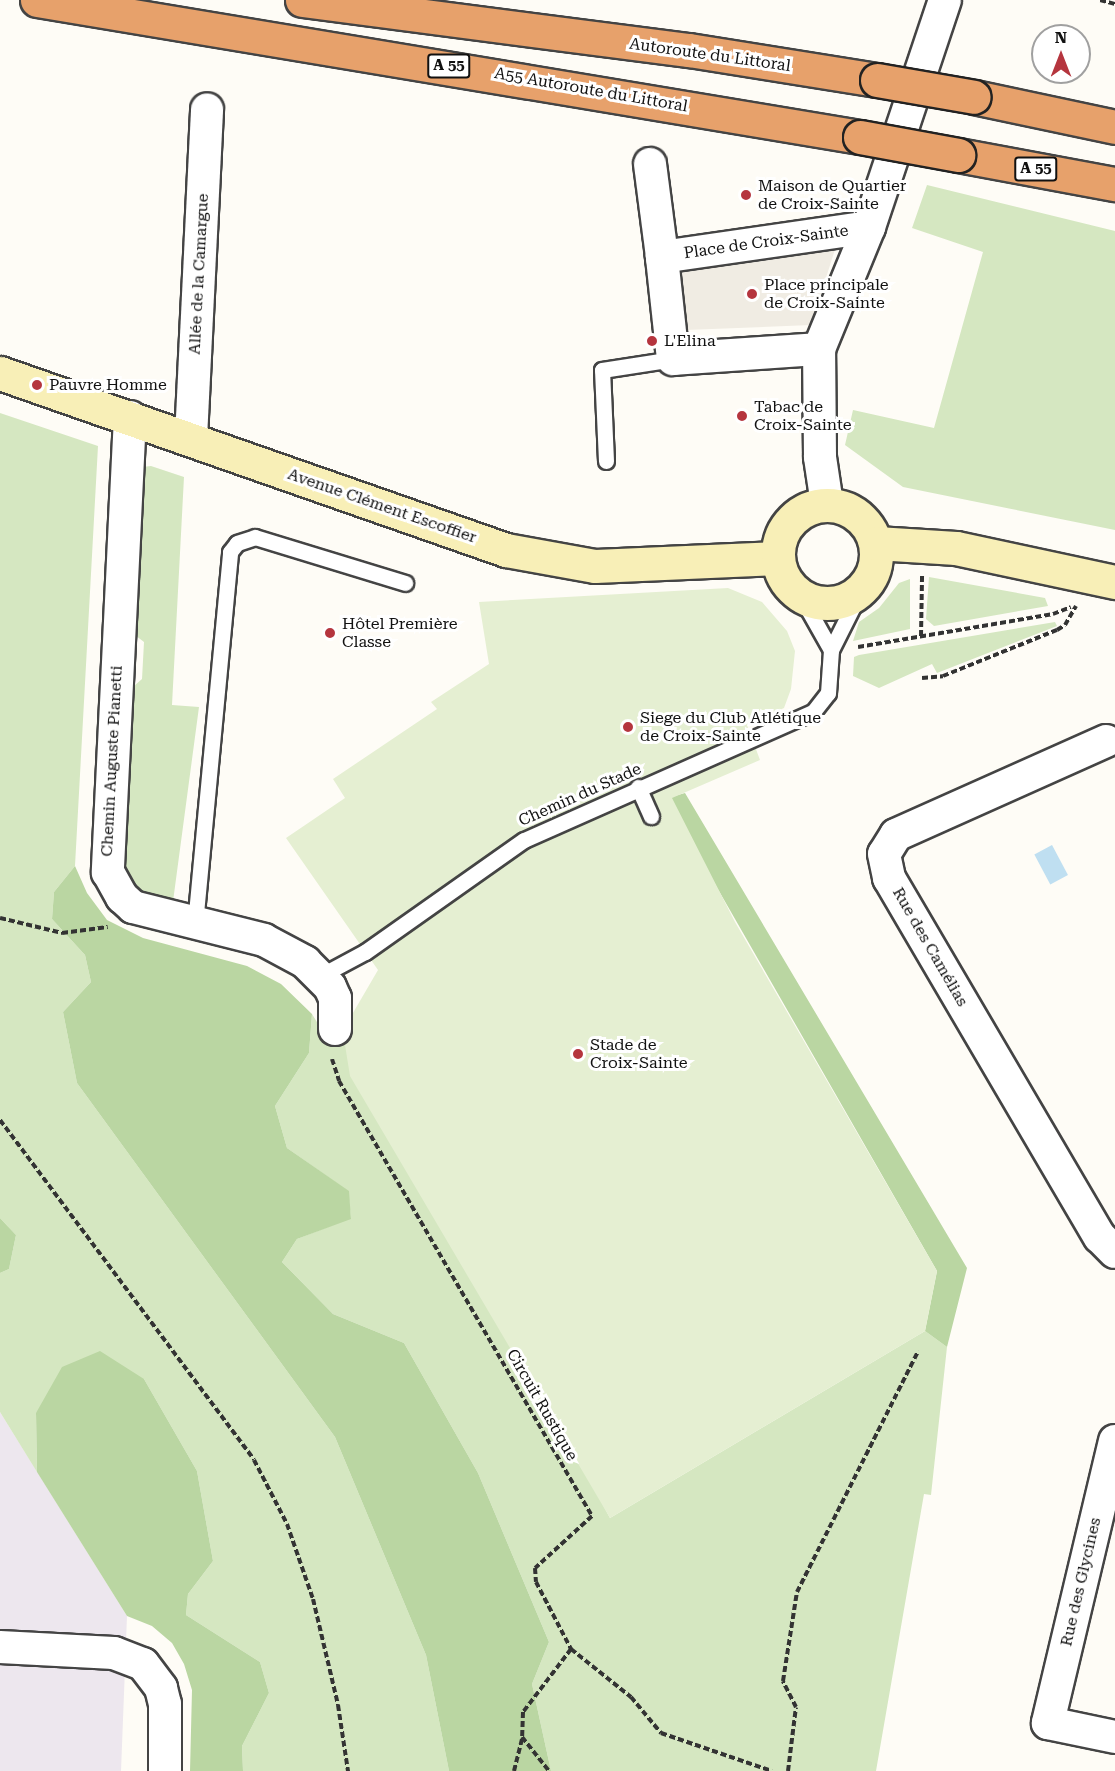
<!DOCTYPE html>
<html>
<head>
<meta charset="utf-8">
<style>
  body { margin:0 }
  #map { position:relative; width:1115px; height:1771px; overflow:hidden; background:#fefcf6; font-family:"Roboto Serif",serif }
  div>[style] { position:absolute }
  .industrial>* { inset:0; background:#ede7ee }
  .green>* { inset:0; background:#d5e7c1 }
  .forest>* { inset:0; background:#bad6a2 }
  .pitch>* { inset:0; background:#e5efd2 }
  .plaza>* { inset:0; background:#f0ece3 }
  .water>* { inset:0; background:#bfdff1; transform-origin:0 0 }
  .path>* { height:4px; margin-top:-2px; transform-origin:0; background:repeating-linear-gradient(90deg,#333 0 6px,transparent 0 9px) }
  .roads { filter:drop-shadow(2px 0 #444) drop-shadow(-2px 0 #444) drop-shadow(0 2px #444) drop-shadow(0 -2px #444) }
  .lane>* { height:15px; margin:-7.5px; padding:0 7.5px; transform-origin:7.5px; border-radius:7.5px; background:#fff }
  .street>* { height:32px; margin:-16px; padding:0 16px; transform-origin:16px; border-radius:16px; background:#fff }
  .secondary>* { height:33px; margin:-16.5px; padding:0 16.5px; transform-origin:16.5px; border-radius:16.5px; background:#f8efb7 }
  .secondary>.ring { margin:-16.5px; padding:0; box-sizing:content-box; background:none; border:33px solid #f8efb7; border-radius:50% }
  .highway>* { height:33px; margin:-16.5px; padding:0 16.5px; transform-origin:16.5px; border-radius:16.5px; background:#e7a16b }
  .bridges { filter:drop-shadow(2px 0 #222) drop-shadow(-2px 0 #222) drop-shadow(0 2px #222) drop-shadow(0 -2px #222) }
  .highway-bridge>* { height:33px; margin:-16.5px; padding:0 16.5px; transform-origin:16.5px; border-radius:16.5px; background:#e7a16b }
  .dots>* { width:16px; height:16px; translate:-50% -50%; box-sizing:border-box; border:3px solid #fff; border-radius:50% }
  span { translate:-50% -50%; white-space:nowrap; text-align:center; line-height:1.15; -webkit-text-stroke:6px #fff; paint-order:stroke }
  .shield-label span { padding:2px 4px; background:#fff; border:2px solid; border-radius:4px; -webkit-text-stroke-width:0 }
  .shield-label { font-size:15px; color:#111; font-weight:700 }
  .street-label { font-size:16px; color:#111 }
  .poi-label { font-size:16px; color:#111 }
  .left { translate:0 -50%; text-align:left }
  .north { position:absolute; left:1031px; top:24px; width:60px; height:60px; box-sizing:border-box; background:#fff; border:2px solid #a0a0a0; border-radius:50%; rotate:0deg; font-size:16px; font-weight:700; line-height:24px; text-align:center; color:#111 }
  .north::after { content:''; display:block; margin:auto; width:21px; height:27px; background:#b5353e; clip-path:polygon(50% 0,100% 100%,50% 72%,0 100%) }
</style>
</head>
<body>
<div id="map">
  <div class="industrial">
    <div style="clip-path:polygon(0 1412px,127px 1616px,121px 1771px,0 1771px)"></div>
  </div>
  <div class="green">
    <div style="clip-path:polygon(927px 185px,1115px 231px,1115px 530px,903px 487px,845px 445px,853px 410px,934px 428px,983px 252px,912px 228px)"></div>
    <div style="clip-path:polygon(0 413px,98px 446px,75px 866px,54px 892px,52px 919px,85px 955px,91px 982px,63px 1012px,77px 1083px,335px 1437px,426px 1655px,449px 1771px,243px 1771px,242px 1746px,269px 1693px,260px 1662px,186px 1615px,188px 1594px,213px 1561px,197px 1471px,144px 1379px,36px 1413px,37px 1472px,0 1412px,0 1273px,9px 1269px,16px 1235px,0 1218px)"></div>
    <div style="clip-path:polygon(151px 466px,184px 477px,172px 705px,199px 707px,172px 909px,135px 891px,124px 875px,120px 856px,126px 693px,142px 679px,144px 642px,131px 632px,142px 467px)"></div>
    <div style="clip-path:polygon(929px 577px,1045px 598px,1048px 606px,934px 626px,926px 619px)"></div>
    <div style="clip-path:polygon(910px 579px,910px 629px,853px 641px,859px 622px,879px 608px,899px 583px)"></div>
    <div style="clip-path:polygon(1055px 622px,1057px 626px,937px 673px,932px 664px,879px 688px,853px 676px,854px 657px,859px 655px)"></div>
    <div style="clip-path:polygon(312px 1014px,320px 1027px,348px 1030px,610px 1518px,925px 1331px,947px 1347px,931px 1495px,924px 1494px,876px 1771px,551px 1771px,532px 1684px,549px 1642px,478px 1473px,404px 1343px,333px 1314px,282px 1262px,297px 1239px,351px 1218px,348px 1191px,287px 1148px,275px 1106px,309px 1053px)"></div>
  </div>
  <div class="forest">
    <div style="clip-path:polygon(685px 793px,967px 1268px,947px 1347px,925px 1331px,937px 1271px,692px 844px,671px 797px)"></div>
    <div style="clip-path:polygon(75px 866px,87px 893px,107px 920px,143px 938px,247px 966px,281px 984px,312px 1014px,309px 1053px,275px 1106px,287px 1148px,349px 1191px,351px 1219px,297px 1239px,282px 1262px,333px 1314px,404px 1343px,478px 1473px,549px 1642px,532px 1684px,551px 1771px,449px 1771px,426px 1655px,335px 1437px,77px 1083px,63px 1012px,91px 982px,85px 955px,52px 919px,54px 892px)"></div>
    <div style="clip-path:polygon(0 1218px,16px 1235px,9px 1269px,0 1273px)"></div>
    <div style="clip-path:polygon(100px 1351px,144px 1379px,197px 1471px,213px 1561px,188px 1594px,186px 1615px,260px 1662px,269px 1693px,242px 1746px,243px 1771px,190px 1771px,192px 1690px,184px 1664px,172px 1643px,152px 1626px,127px 1616px,37px 1472px,36px 1413px,62px 1367px)"></div>
  </div>
  <div class="pitch">
    <div style="clip-path:polygon(728px 588px,762px 602px,787px 631px,795px 651px,791px 689px,784px 708px,747px 725px,760px 760px,672px 798px,735px 922px,937px 1271px,925px 1331px,610px 1518px,350px 1076px,345px 1045px,350px 1018px,378px 970px,286px 838px,345px 798px,333px 779px,437px 709px,431px 702px,489px 664px,479px 602px)"></div>
  </div>
  <div class="plaza">
    <div style="clip-path:polygon(838px 240px,811px 325px,686px 330px,679px 263px)"></div>
  </div>
  <div class="water">
    <div style="left:1052px;top:845px;width:34px;height:20px;rotate:62deg"></div>
  </div>
  <div class="path">
    <div style="left:1100px;top:0;width:16px;rotate:15deg"></div>
    <div style="left:921px;top:636px;width:60px;rotate:-89deg"></div>
    <div style="left:858px;top:647px;width:198px;rotate:-9.6deg"></div>
    <div style="left:1053px;top:614px;width:19px;rotate:-21deg"></div>
    <div style="left:922px;top:678px;width:21px;rotate:-5deg"></div>
    <div style="left:943px;top:676px;width:123px;rotate:-22deg"></div>
    <div style="left:1057px;top:630px;width:9px;rotate:-32deg"></div>
    <div style="left:1065px;top:625px;width:22px;rotate:-60deg"></div>
    <div style="left:0;top:918px;width:64px;rotate:13.6deg"></div>
    <div style="left:62px;top:933px;width:46px;rotate:-7.4deg"></div>
    <div style="left:332px;top:1059px;width:23px;rotate:72deg"></div>
    <div style="left:339px;top:1081px;width:503px;rotate:59.82deg"></div>
    <div style="left:592px;top:1516px;width:77px;rotate:137.6deg"></div>
    <div style="left:535px;top:1568px;width:14px;rotate:86deg"></div>
    <div style="left:536px;top:1582px;width:76px;rotate:62.4deg"></div>
    <div style="left:571px;top:1649px;width:79px;rotate:127.3deg"></div>
    <div style="left:523px;top:1712px;width:25px;rotate:92deg"></div>
    <div style="left:522px;top:1737px;width:43px;rotate:51.5deg"></div>
    <div style="left:0;top:1120px;width:424px;rotate:53.2deg"></div>
    <div style="left:254px;top:1460px;width:72px;rotate:62.7deg"></div>
    <div style="left:287px;top:1524px;width:79px;rotate:70.9deg"></div>
    <div style="left:313px;top:1599px;width:109px;rotate:76.7deg"></div>
    <div style="left:338px;top:1705px;width:67px;rotate:81.4deg"></div>
    <div style="left:571px;top:1649px;width:77px;rotate:38.7deg"></div>
    <div style="left:631px;top:1697px;width:47px;rotate:50.2deg"></div>
    <div style="left:661px;top:1733px;width:117px;rotate:18.9deg"></div>
    <div style="left:514px;top:1771px;width:34px;rotate:-76deg"></div>
    <div style="left:788px;top:1771px;width:64px;rotate:-82.9deg"></div>
    <div style="left:796px;top:1707px;width:29px;rotate:-117deg"></div>
    <div style="left:783px;top:1681px;width:90px;rotate:-81.1deg"></div>
    <div style="left:797px;top:1592px;width:270px;rotate:-63.3deg"></div>
  </div>
  <div class="roads">
    <div class="lane">
      <div style="left:606px;top:461px;width:91px;rotate:-92.5deg"></div>
      <div style="left:602px;top:370px;width:72px;rotate:-8.8deg"></div>
      <div style="left:800px;top:595px;width:63px;rotate:60.6deg"></div>
      <div style="left:831px;top:650px;width:67px;rotate:-63.4deg"></div>
      <div style="left:638px;top:787px;width:32px;rotate:66deg"></div>
      <div style="left:195px;top:924px;width:374px;rotate:-84.6deg"></div>
      <div style="left:230px;top:552px;width:11px;rotate:-52deg"></div>
      <div style="left:237px;top:543px;width:19px;rotate:-18deg"></div>
      <div style="left:255px;top:537px;width:157px;rotate:17deg"></div>
      <div style="left:320px;top:976px;width:51px;rotate:-28.1deg"></div>
      <div style="left:365px;top:952px;width:194px;rotate:-35.2deg"></div>
      <div style="left:524px;top:840px;width:316px;rotate:-23.9deg"></div>
      <div style="left:813px;top:712px;width:24px;rotate:-52deg"></div>
      <div style="left:828px;top:693px;width:43px;rotate:-86deg"></div>
    </div>
    <div class="street">
      <div style="left:650px;top:164px;width:94px;rotate:82.6deg"></div>
      <div style="left:819px;top:349px;width:146px;rotate:176.1deg"></div>
      <div style="left:673px;top:359px;width:103px;rotate:-96.2deg"></div>
      <div style="left:662px;top:257px;width:209px;rotate:-8.2deg"></div>
      <div style="left:130px;top:417px;width:456px;rotate:92.8deg"></div>
      <div style="left:108px;top:872px;width:29px;rotate:61deg"></div>
      <div style="left:122px;top:897px;width:15px;rotate:42deg"></div>
      <div style="left:133px;top:907px;width:135px;rotate:14.1deg"></div>
      <div style="left:264px;top:940px;width:47px;rotate:28.2deg"></div>
      <div style="left:305px;top:962px;width:35px;rotate:45deg"></div>
      <div style="left:330px;top:987px;width:12px;rotate:66deg"></div>
      <div style="left:335px;top:998px;width:31px;rotate:90deg"></div>
      <div style="left:191px;top:438px;width:329px;rotate:-87.2deg"></div>
      <div style="left:827px;top:504px;width:48px;rotate:-98.5deg"></div>
      <div style="left:820px;top:457px;width:108px;rotate:-90.5deg"></div>
      <div style="left:819px;top:349px;width:132px;rotate:-67.7deg"></div>
      <div style="left:869px;top:227px;width:239px;rotate:-71.5deg"></div>
      <div style="left:1106px;top:741px;width:230px;rotate:155.9deg"></div>
      <div style="left:896px;top:835px;width:22px;rotate:122deg"></div>
      <div style="left:884px;top:854px;width:25px;rotate:78deg"></div>
      <div style="left:889px;top:878px;width:416px;rotate:59.6deg"></div>
      <div style="left:1100px;top:1237px;width:21px;rotate:45deg"></div>
      <div style="left:1115px;top:1441px;width:290px;rotate:103.4deg"></div>
      <div style="left:1048px;top:1723px;width:68px;rotate:11.8deg"></div>
      <div style="left:0;top:1647px;width:114px;rotate:3deg"></div>
      <div style="left:114px;top:1653px;width:31px;rotate:21deg"></div>
      <div style="left:143px;top:1664px;width:30px;rotate:53deg"></div>
      <div style="left:161px;top:1688px;width:16px;rotate:76deg"></div>
      <div style="left:165px;top:1704px;width:67px;rotate:90deg"></div>
    </div>
    <div class="secondary">
      <div style="left:0;top:373px;width:536px;rotate:19.28deg"></div>
      <div style="left:506px;top:550px;width:90px;rotate:10.2deg"></div>
      <div style="left:595px;top:566px;width:183px;rotate:-2.5deg"></div>
      <div class="ring" style="left:778px;top:505px;width:65px;height:65px"></div>
      <div style="left:876px;top:543px;width:80px;rotate:3.6deg"></div>
      <div style="left:956px;top:548px;width:163px;rotate:12.1deg"></div>
    </div>
    <div class="highway">
      <div style="left:37px;top:0;width:834px;rotate:9.45deg"></div>
      <div style="left:302px;top:0;width:390px;rotate:7.4deg"></div>
      <div style="left:689px;top:50px;width:190px;rotate:9.1deg"></div>
      <div style="left:974px;top:97px;width:144px;rotate:12deg"></div>
      <div style="left:958px;top:155px;width:160px;rotate:10.5deg"></div>
    </div>
  </div>
  <div class="bridges">
    <div class="highway-bridge">
      <div style="left:877px;top:80px;width:98px;rotate:9.9deg"></div>
      <div style="left:860px;top:137px;width:100px;rotate:10.4deg"></div>
    </div>
  </div>
  <div class="dots">
    <div style="left:746px;top:195px;background:#b5353e"></div>
    <div style="left:752px;top:294px;background:#b5353e"></div>
    <div style="left:652px;top:341px;background:#b5353e"></div>
    <div style="left:37px;top:385px;background:#b5353e"></div>
    <div style="left:742px;top:416px;background:#b5353e"></div>
    <div style="left:330px;top:633px;background:#b5353e"></div>
    <div style="left:628px;top:727px;background:#b5353e"></div>
    <div style="left:578px;top:1054px;background:#b5353e"></div>
  </div>
  <div class="shield-label">
    <span style="left:449px;top:66px">A 55</span>
    <span style="left:1036px;top:169px">A 55</span>
  </div>
  <div class="street-label">
    <span style="left:710px;top:55px;rotate:8deg">Autoroute du Littoral</span>
    <span style="left:591px;top:90px;rotate:10deg">A55 Autoroute du Littoral</span>
    <span style="left:766px;top:242px;rotate:-8deg">Place de Croix-Sainte</span>
    <span style="left:199px;top:274px;rotate:-87deg">Allée de la Camargue</span>
    <span style="left:382px;top:506px;rotate:19deg">Avenue Clément Escoffier</span>
    <span style="left:112px;top:761px;rotate:-87deg">Chemin Auguste Pianetti</span>
    <span style="left:580px;top:795px;rotate:-24deg">Chemin du Stade</span>
    <span style="left:930px;top:947px;rotate:60deg">Rue des Camélias</span>
    <span style="left:542px;top:1405px;rotate:60deg">Circuit Rustique</span>
    <span style="left:1081px;top:1582px;rotate:-77deg">Rue des Glycines</span>
  </div>
  <div class="poi-label">
    <span class="left" style="left:758px;top:195px">Maison de Quartier<br>de Croix-Sainte</span>
    <span class="left" style="left:764px;top:294px">Place principale<br>de Croix-Sainte</span>
    <span class="left" style="left:664px;top:341px">L'Elina</span>
    <span class="left" style="left:49px;top:385px">Pauvre Homme</span>
    <span class="left" style="left:754px;top:416px">Tabac de<br>Croix-Sainte</span>
    <span class="left" style="left:342px;top:633px">Hôtel Première<br>Classe</span>
    <span class="left" style="left:640px;top:727px">Siege du Club Atlétique<br>de Croix-Sainte</span>
    <span class="left" style="left:590px;top:1054px">Stade de<br>Croix-Sainte</span>
  </div>
  <div class="north">N</div>
</div>
</body>
</html>
